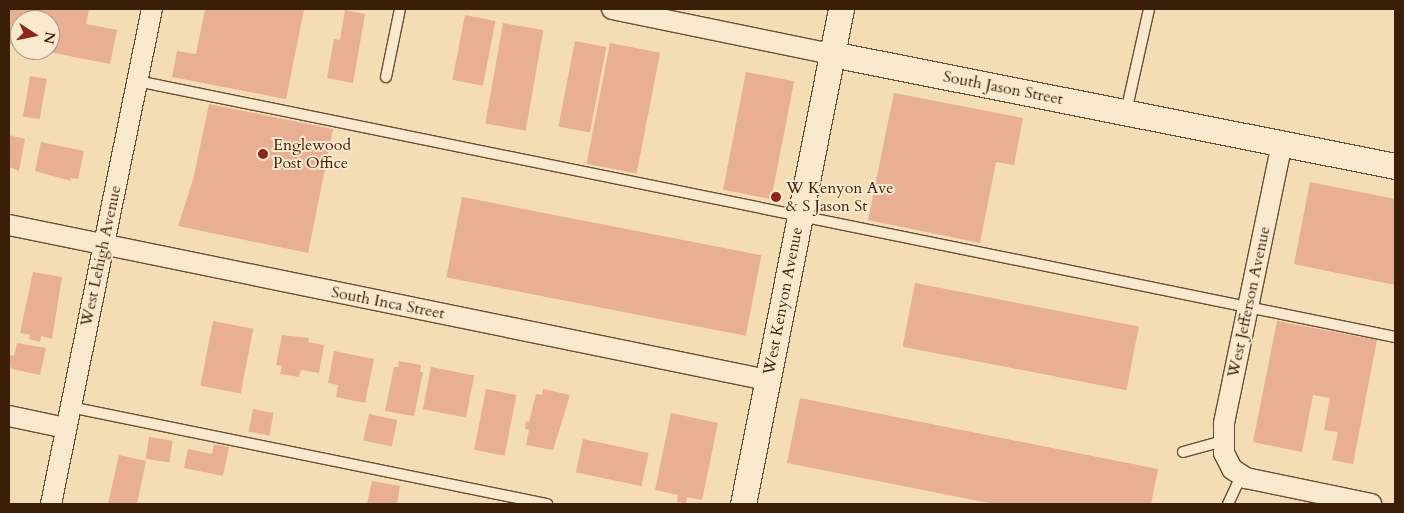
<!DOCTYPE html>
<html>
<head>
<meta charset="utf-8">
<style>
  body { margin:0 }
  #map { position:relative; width:1404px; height:513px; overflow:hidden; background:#f4dcb4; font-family:Cardo,serif }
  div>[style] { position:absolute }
  .building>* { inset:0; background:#e8af92; transform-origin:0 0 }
  .roads { filter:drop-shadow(1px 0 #684e33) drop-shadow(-1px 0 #684e33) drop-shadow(0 1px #684e33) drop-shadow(0 -1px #684e33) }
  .service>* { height:10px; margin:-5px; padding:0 5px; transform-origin:5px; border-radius:5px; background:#f8e8ce }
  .minor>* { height:20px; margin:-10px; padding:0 10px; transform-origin:10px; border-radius:10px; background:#f8e8ce }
  .tertiary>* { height:25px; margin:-12.5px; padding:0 12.5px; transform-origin:12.5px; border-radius:12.5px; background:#f8e8ce }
  .dots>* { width:14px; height:14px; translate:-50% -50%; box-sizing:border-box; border:2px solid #f8e8ce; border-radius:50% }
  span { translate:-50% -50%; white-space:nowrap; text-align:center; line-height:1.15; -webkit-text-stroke:4px #f8e8ce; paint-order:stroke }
  .street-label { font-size:16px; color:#3a1e08 }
  .poi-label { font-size:16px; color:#3a1e08 }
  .left { translate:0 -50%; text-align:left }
  .frame { position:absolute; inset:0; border:10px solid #3a1e08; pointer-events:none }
  .north { position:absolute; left:10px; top:10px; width:50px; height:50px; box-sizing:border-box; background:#f8e8ce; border:1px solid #ac977f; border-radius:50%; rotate:101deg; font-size:14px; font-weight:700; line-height:20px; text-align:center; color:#3a1e08 }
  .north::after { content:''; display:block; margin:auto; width:18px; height:22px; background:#8f2418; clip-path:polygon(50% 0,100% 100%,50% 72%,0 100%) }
</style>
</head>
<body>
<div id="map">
  <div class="building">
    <div style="clip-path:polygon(9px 9px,89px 9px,86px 24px,117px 30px,110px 64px,44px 51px,50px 50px,50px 20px,20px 20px,20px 46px,9px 44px)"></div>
    <div style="clip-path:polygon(205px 9px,304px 9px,286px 99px,172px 77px,177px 51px,196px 54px)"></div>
    <div style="clip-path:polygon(345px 10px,365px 14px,353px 83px,327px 78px,334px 39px,340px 40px)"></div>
    <div style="left:465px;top:15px;width:31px;height:66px;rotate:11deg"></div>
    <div style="left:503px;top:23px;width:41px;height:102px;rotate:10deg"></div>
    <div style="left:575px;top:41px;width:32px;height:87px;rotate:11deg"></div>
    <div style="left:610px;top:43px;width:51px;height:123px;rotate:11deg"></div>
    <div style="left:746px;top:72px;width:49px;height:120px;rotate:11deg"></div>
    <div style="left:30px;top:76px;width:17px;height:41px;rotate:10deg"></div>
    <div style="clip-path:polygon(894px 93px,1023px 118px,1014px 165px,996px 162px,980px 243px,868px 220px)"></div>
    <div style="clip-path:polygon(209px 104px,333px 129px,308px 253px,178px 226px,193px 180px)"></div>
    <div style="clip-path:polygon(9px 135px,25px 139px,19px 171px,9px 167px)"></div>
    <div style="clip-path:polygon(41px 142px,84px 151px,78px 179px,71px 178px,71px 181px,35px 171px)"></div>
    <div style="clip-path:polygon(1310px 182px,1395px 199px,1395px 285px,1294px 264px)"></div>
    <div style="left:462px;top:197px;width:305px;height:82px;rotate:11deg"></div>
    <div style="clip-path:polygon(33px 272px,62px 277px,52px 339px,41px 336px,40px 342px,29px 339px,30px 335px,20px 333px)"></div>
    <div style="left:915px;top:283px;width:228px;height:65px;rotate:11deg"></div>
    <div style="left:213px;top:321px;width:41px;height:66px;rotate:11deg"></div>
    <div style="clip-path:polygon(1277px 321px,1377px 340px,1353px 464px,1332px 460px,1338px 432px,1324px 430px,1330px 398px,1313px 395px,1302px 452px,1253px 442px)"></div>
    <div style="clip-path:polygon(282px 335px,309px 338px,308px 342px,324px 345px,319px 373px,301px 370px,299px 377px,280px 374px,282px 366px,276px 365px)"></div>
    <div style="clip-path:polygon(17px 343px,46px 348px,40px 375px,12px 369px,9px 365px,10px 355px,14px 356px)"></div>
    <div style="clip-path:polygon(334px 351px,374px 359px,365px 403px,336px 397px,338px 385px,328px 383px)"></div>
    <div style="clip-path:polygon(399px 361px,421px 365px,420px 372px,423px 372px,414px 416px,385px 411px,394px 367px,398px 367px)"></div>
    <div style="left:431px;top:367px;width:44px;height:43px;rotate:11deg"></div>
    <div style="left:486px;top:389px;width:31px;height:62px;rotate:11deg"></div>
    <div style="clip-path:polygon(543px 389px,570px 395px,553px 450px,526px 445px,529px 430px,525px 429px,526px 421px,529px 422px,536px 394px,542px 395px)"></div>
    <div style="clip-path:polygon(800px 398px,1158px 469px,1151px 504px,994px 504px,787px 463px)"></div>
    <div style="left:253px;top:409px;width:21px;height:23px;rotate:11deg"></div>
    <div style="clip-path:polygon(671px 413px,718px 423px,702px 500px,687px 497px,686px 503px,677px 502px,678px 495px,655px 490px)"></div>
    <div style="left:369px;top:414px;width:29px;height:27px;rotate:12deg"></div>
    <div style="left:149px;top:437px;width:24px;height:22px;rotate:9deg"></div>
    <div style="left:583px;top:439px;width:67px;height:34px;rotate:12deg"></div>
    <div style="clip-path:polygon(214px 444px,229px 447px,223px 476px,184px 468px,188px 449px,212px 454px)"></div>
    <div style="clip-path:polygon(119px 455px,146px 461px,137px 504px,108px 504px)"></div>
    <div style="clip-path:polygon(372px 481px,400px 486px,397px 504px,367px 504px)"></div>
  </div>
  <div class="roads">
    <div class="service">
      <div style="left:386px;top:77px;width:69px;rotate:-78.4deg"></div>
      <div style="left:137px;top:81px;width:1284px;rotate:11.5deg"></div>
      <div style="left:1126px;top:112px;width:106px;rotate:-77.4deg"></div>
      <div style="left:70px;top:407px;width:487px;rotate:11.5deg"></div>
      <div style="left:1183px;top:452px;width:41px;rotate:-15.4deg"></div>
      <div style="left:1228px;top:504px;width:31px;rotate:-65deg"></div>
    </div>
    <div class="minor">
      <div style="left:612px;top:9px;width:225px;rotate:11.6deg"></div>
      <div style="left:1282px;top:143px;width:287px;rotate:101.7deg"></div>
      <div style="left:1224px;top:424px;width:29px;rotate:90deg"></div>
      <div style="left:1224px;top:453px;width:18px;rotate:63deg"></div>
      <div style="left:1232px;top:469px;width:17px;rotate:33deg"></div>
      <div style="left:1246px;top:478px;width:128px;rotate:11.7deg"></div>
      <div style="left:9px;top:225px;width:774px;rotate:11.56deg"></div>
      <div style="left:9px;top:416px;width:58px;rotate:11.9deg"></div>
      <div style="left:51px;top:504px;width:505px;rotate:-78.47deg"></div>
    </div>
    <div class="tertiary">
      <div style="left:832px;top:54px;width:574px;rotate:11.25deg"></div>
      <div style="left:743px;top:504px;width:505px;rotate:-78.8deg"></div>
    </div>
  </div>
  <div class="dots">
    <div style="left:263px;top:154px;background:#8f2418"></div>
    <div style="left:776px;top:197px;background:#8f2418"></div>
  </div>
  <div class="street-label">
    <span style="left:1003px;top:88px;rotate:11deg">South Jason Street</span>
    <span style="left:101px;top:256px;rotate:-78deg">West Lehigh Avenue</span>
    <span style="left:783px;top:301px;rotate:-79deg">West Kenyon Avenue</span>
    <span style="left:1249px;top:302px;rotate:-78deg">West Jefferson Avenue</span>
    <span style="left:388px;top:303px;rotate:11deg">South Inca Street</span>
  </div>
  <div class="poi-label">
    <span class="left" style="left:273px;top:154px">Englewood<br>Post Office</span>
    <span class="left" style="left:786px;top:197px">W Kenyon Ave<br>&amp; S Jason St</span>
  </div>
  <div class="frame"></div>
  <div class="north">N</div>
</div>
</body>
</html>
